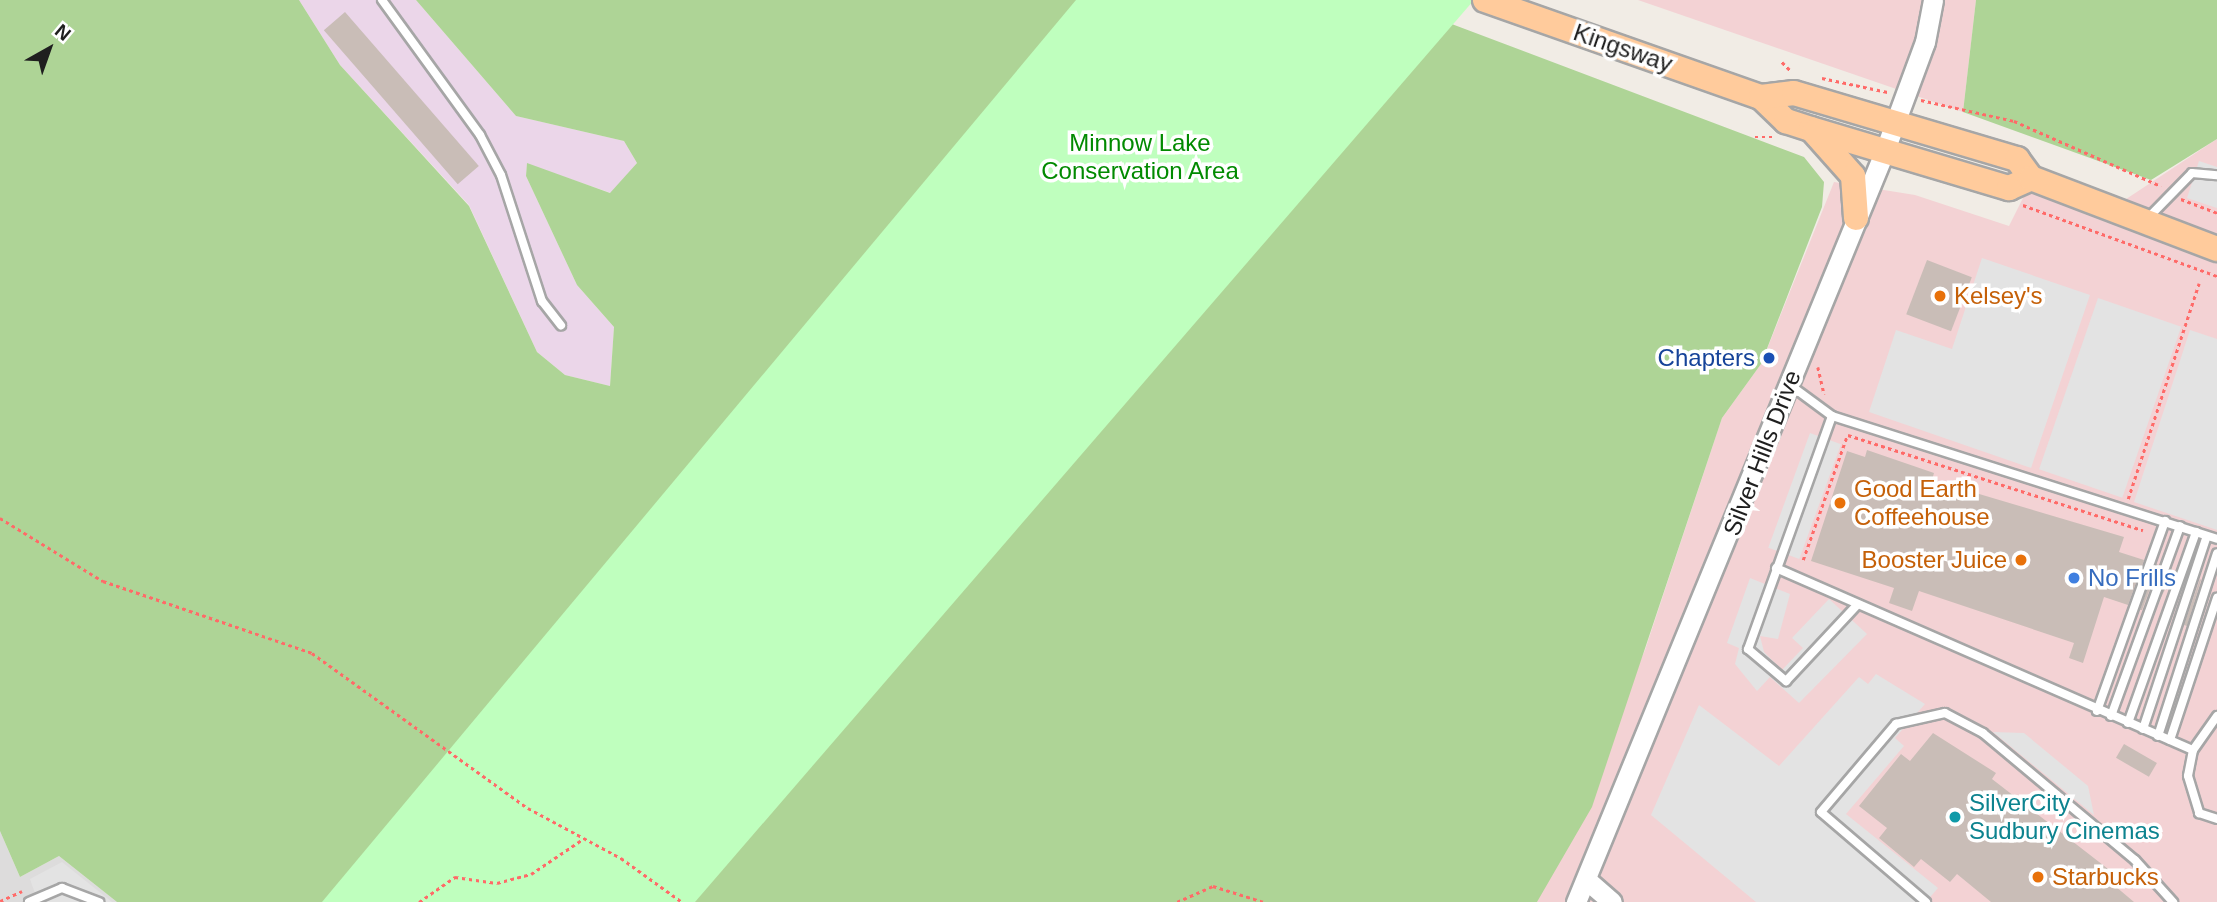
<!DOCTYPE html>
<html>
<head>
<meta charset="utf-8">
<style>
  body { margin:0 }
  #map { position:relative; width:2217px; height:902px; overflow:hidden; background:#f1ece5; font-family:Arial,sans-serif }
  div>[style] { position:absolute }
  .residential>* { inset:0; background:#dddcdc }
  .commercial>* { inset:0; background:#f3d2d4 }
  .industrial>* { inset:0; background:#ebd6e9 }
  .forest>* { inset:0; background:#aed496 }
  .park>* { inset:0; background:#bfffbe }
  .parking>* { inset:0; background:#e3e3e3; transform-origin:0 0 }
  .building>* { inset:0; background:#c9bdb7; transform-origin:0 0 }
  .path>* { height:2.5px; margin-top:-1.25px; transform-origin:0; background:repeating-linear-gradient(90deg,#ff6a68 0 3.5px,transparent 0 7px) }
  .roads { filter:drop-shadow(2px 0 #a6a6a6) drop-shadow(-2px 0 #a6a6a6) drop-shadow(0 2px #a6a6a6) drop-shadow(0 -2px #a6a6a6) }
  .service>* { height:8px; margin:-4px; padding:0 4px; transform-origin:4px; border-radius:4px; background:#fff }
  .tertiary>* { height:19px; margin:-9.5px; padding:0 9.5px; transform-origin:9.5px; border-radius:9.5px; background:#fff }
  .primary>* { height:24px; margin:-12px; padding:0 12px; transform-origin:12px; border-radius:12px; background:#ffcb9c }
  .dots>* { width:19px; height:19px; translate:-50% -50%; box-sizing:border-box; border:4px solid #fff; border-radius:50% }
  span { translate:-50% -50%; white-space:nowrap; text-align:center; line-height:1.15; -webkit-text-stroke:7px #fff; paint-order:stroke }
  .street-label { font-size:24px; color:#1f1f1f }
  .park-label { font-size:24px; color:#028a01 }
  .food-label { font-size:24px; color:#c56008 }
  .left { translate:0 -50%; text-align:left }
  .right { translate:-100% -50%; text-align:right }
  .transit-label { font-size:24px; color:#164399 }
  .shop-label { font-size:24px; color:#366cbe }
  .culture-label { font-size:24px; color:#0d838f }
  .north { position:absolute; left:14px; top:14px; width:70px; height:70px; -webkit-text-stroke:5px #fff; paint-order:stroke; rotate:40deg; font-size:19px; font-weight:700; line-height:28px; text-align:center; color:#1f1f1f }
  .north::after { content:''; display:block; margin:auto; width:24px; height:32px; background:#1f1f1f; clip-path:polygon(50% 0,100% 100%,50% 72%,0 100%) }
</style>
</head>
<body>
<div id="map">
  <div class="residential">
    <div style="clip-path:polygon(0 831px,20px 877px,59px 856px,117px 902px,0 902px)"></div>
  </div>
  <div class="commercial">
    <div style="clip-path:polygon(1638px 0,1976px 0,1963px 112px)"></div>
    <div style="clip-path:polygon(2217px 139px,2217px 902px,1537px 902px,1645px 650px,1722px 418px,1761px 364px,1834px 182px,1915px 195px,2009px 226px,2028px 188px,2108px 211px)"></div>
  </div>
  <div class="industrial">
    <div style="clip-path:polygon(299px 0,416px 0,516px 116px,624px 141px,637px 163px,611px 193px,527px 164px,526px 176px,577px 285px,614px 327px,610px 386px,565px 375px,537px 352px,469px 205px,340px 65px)"></div>
  </div>
  <div class="forest">
    <div style="clip-path:polygon(0 0,299px 0,340px 65px,469px 206px,537px 352px,565px 375px,610px 386px,614px 327px,577px 285px,526px 176px,527px 163px,610px 193px,637px 163px,624px 141px,516px 116px,416px 0,1388px 0,1804px 157px,1824px 182px,1822px 207px,1761px 364px,1722px 418px,1592px 807px,1537px 902px,117px 902px,59px 856px,20px 877px,0 831px)"></div>
    <div style="clip-path:polygon(1976px 0,2217px 0,2217px 139px,2151px 180px,1963px 112px)"></div>
  </div>
  <div class="park">
    <div style="clip-path:polygon(1076px 0,1474px 0,695px 902px,322px 902px)"></div>
  </div>
  <div class="parking">
    <div style="clip-path:polygon(2199px 161px,2217px 167px,2217px 208px,2187px 198px)"></div>
    <div style="clip-path:polygon(1982px 258px,2090px 295px,2031px 468px,1869px 412px,1896px 330px,1952px 349px)"></div>
    <div style="left:2098px;top:298px;width:88px;height:181px;rotate:19deg"></div>
    <div style="clip-path:polygon(2190px 330px,2217px 339px,2217px 530px,2134px 502px)"></div>
    <div style="left:1810px;top:433px;width:33px;height:122px;rotate:20deg"></div>
    <div style="clip-path:polygon(1750px 578px,1790px 594px,1778px 639px,1760px 636px,1764px 652px,1782px 670px,1803px 648px,1792px 638px,1829px 599px,1867px 634px,1799px 703px,1770px 677px,1757px 691px,1735px 664px,1739px 648px,1727px 643px)"></div>
    <div style="clip-path:polygon(1876px 674px,1925px 704px,1895px 738px,1904px 746px,1846px 814px,1938px 888px,1926px 902px,1756px 902px,1651px 815px,1699px 705px,1779px 766px,1859px 677px,1868px 684px)"></div>
    <div style="clip-path:polygon(1993px 732px,2024px 733px,2088px 786px,2094px 815px)"></div>
    <div style="clip-path:polygon(62px 862px,112px 902px,38px 902px,30px 879px)"></div>
  </div>
  <div class="building">
    <div style="left:345px;top:12px;width:204px;height:28px;rotate:49deg"></div>
    <div style="left:1927px;top:260px;width:48px;height:58px;rotate:21deg"></div>
    <div style="clip-path:polygon(1867px 450px,1934px 473px,1932px 480px,2124px 537px,2119px 552px,2144px 560px,2128px 605px,2104px 597px,2083px 663px,2069px 658px,2074px 643px,1919px 591px,1912px 611px,1889px 603px,1894px 588px,1811px 561px,1847px 451px,1865px 457px)"></div>
    <div style="clip-path:polygon(2156px 564px,2159px 565px,2142px 610px,2140px 610px)"></div>
    <div style="left:2171px;top:569px;width:4px;height:49px;rotate:27deg"></div>
    <div style="clip-path:polygon(2200px 579px,2201px 580px,2187px 626px,2184px 625px)"></div>
    <div style="clip-path:polygon(1933px 733px,1996px 773px,1992px 779px,2121px 879px,2115px 886px,2134px 902px,1991px 902px,1957px 874px,1950px 882px,1921px 859px,1914px 867px,1879px 838px,1887px 828px,1859px 806px,1901px 754px,1910px 761px)"></div>
    <div style="left:2124px;top:744px;width:38px;height:16px;rotate:30deg"></div>
  </div>
  <div class="path">
    <div style="left:1782px;top:62px;width:14px;rotate:45deg"></div>
    <div style="left:1822px;top:78px;width:67px;rotate:12deg"></div>
    <div style="left:1921px;top:100px;width:95px;rotate:12.7deg"></div>
    <div style="left:2014px;top:121px;width:161px;rotate:23.9deg"></div>
    <div style="left:1755px;top:137px;width:17px"></div>
    <div style="left:2181px;top:199px;width:39px;rotate:21deg"></div>
    <div style="left:2023px;top:205px;width:207px;rotate:20.1deg"></div>
    <div style="left:1818px;top:367px;width:28px;rotate:77deg"></div>
    <div style="left:1848px;top:435px;width:310px;rotate:17.9deg"></div>
    <div style="left:2128px;top:499px;width:227px;rotate:-71.8deg"></div>
    <div style="left:0;top:518px;width:121px;rotate:31.5deg"></div>
    <div style="left:103px;top:581px;width:221px;rotate:19deg"></div>
    <div style="left:312px;top:653px;width:266px;rotate:35.7deg"></div>
    <div style="left:528px;top:808px;width:106px;rotate:28.3deg"></div>
    <div style="left:621px;top:858px;width:75px;rotate:35.8deg"></div>
    <div style="left:1803px;top:560px;width:132px;rotate:-70.5deg"></div>
    <div style="left:0;top:901px;width:24px;rotate:-24deg"></div>
    <div style="left:419px;top:902px;width:44px;rotate:-34.8deg"></div>
    <div style="left:455px;top:877px;width:42px;rotate:8.1deg"></div>
    <div style="left:497px;top:883px;width:35px;rotate:-15deg"></div>
    <div style="left:531px;top:874px;width:63px;rotate:-33.9deg"></div>
    <div style="left:1177px;top:902px;width:39px;rotate:-24deg"></div>
    <div style="left:1213px;top:886px;width:53px;rotate:17.4deg"></div>
  </div>
  <div class="roads">
    <div class="service">
      <div style="left:382px;top:0;width:167px;rotate:54deg"></div>
      <div style="left:480px;top:135px;width:45px;rotate:62.3deg"></div>
      <div style="left:501px;top:175px;width:133px;rotate:72deg"></div>
      <div style="left:542px;top:301px;width:31px;rotate:52deg"></div>
      <div style="left:2147px;top:219px;width:64px;rotate:-45.6deg"></div>
      <div style="left:2192px;top:173px;width:25px;rotate:5deg"></div>
      <div style="left:1790px;top:385px;width:52px;rotate:36.4deg"></div>
      <div style="left:1832px;top:416px;width:404px;rotate:17.7deg"></div>
      <div style="left:1832px;top:416px;width:248px;rotate:109.8deg"></div>
      <div style="left:1748px;top:649px;width:50px;rotate:40.1deg"></div>
      <div style="left:1786px;top:681px;width:105px;rotate:-46.9deg"></div>
      <div style="left:1776px;top:568px;width:455px;rotate:23.6deg"></div>
      <div style="left:2097px;top:711px;width:202px;rotate:-70.3deg"></div>
      <div style="left:2111px;top:716px;width:202px;rotate:-70deg"></div>
      <div style="left:2217px;top:716px;width:42px;rotate:125.2deg"></div>
      <div style="left:2193px;top:750px;width:26px;rotate:101deg"></div>
      <div style="left:2188px;top:776px;width:39px;rotate:73deg"></div>
      <div style="left:2199px;top:813px;width:19px;rotate:18deg"></div>
      <div style="left:2128px;top:723px;width:203px;rotate:-70.4deg"></div>
      <div style="left:2143px;top:729px;width:203px;rotate:-71.7deg"></div>
      <div style="left:2158px;top:736px;width:192px;rotate:-72.1deg"></div>
      <div style="left:2170px;top:740px;width:150px;rotate:-71.7deg"></div>
      <div style="left:29px;top:902px;width:36px;rotate:-23deg"></div>
      <div style="left:62px;top:888px;width:40px;rotate:21deg"></div>
      <div style="left:1926px;top:902px;width:138px;rotate:-139.4deg"></div>
      <div style="left:1821px;top:812px;width:116px;rotate:-49.6deg"></div>
      <div style="left:1896px;top:724px;width:50px;rotate:-12.7deg"></div>
      <div style="left:1945px;top:713px;width:43px;rotate:27.8deg"></div>
      <div style="left:1983px;top:733px;width:198px;rotate:39.9deg"></div>
      <div style="left:2135px;top:860px;width:57px;rotate:47.9deg"></div>
    </div>
    <div class="tertiary">
      <div style="left:1589px;top:882px;width:30px;rotate:41deg"></div>
      <div style="left:1576px;top:902px;width:813px;rotate:-67.66deg"></div>
      <div style="left:1885px;top:150px;width:115px;rotate:-69.7deg"></div>
      <div style="left:1925px;top:42px;width:43px;rotate:-79.2deg"></div>
    </div>
    <div class="primary">
      <div style="left:1485px;top:0;width:293px;rotate:19.4deg"></div>
      <div style="left:1761px;top:97px;width:35px;rotate:44deg"></div>
      <div style="left:1786px;top:121px;width:26px;rotate:18deg"></div>
      <div style="left:1811px;top:129px;width:207px;rotate:16.6deg"></div>
      <div style="left:2009px;top:188px;width:24px;rotate:-24deg"></div>
      <div style="left:1761px;top:97px;width:33px;rotate:-7deg"></div>
      <div style="left:1794px;top:93px;width:233px;rotate:16.5deg"></div>
      <div style="left:2017px;top:159px;width:24px;rotate:54deg"></div>
      <div style="left:2031px;top:178px;width:199px;rotate:20.9deg"></div>
      <div style="left:1814px;top:132px;width:59px;rotate:48.4deg"></div>
      <div style="left:1853px;top:176px;width:42px;rotate:85.9deg"></div>
    </div>
  </div>
  <div class="dots">
    <div style="left:1940px;top:296px;background:#e8710a"></div>
    <div style="left:1769px;top:358px;background:#1a4fb4"></div>
    <div style="left:1840px;top:503px;background:#e8710a"></div>
    <div style="left:2021px;top:560px;background:#e8710a"></div>
    <div style="left:2074px;top:578px;background:#3f7fe0"></div>
    <div style="left:1955px;top:817px;background:#0f9aa8"></div>
    <div style="left:2038px;top:877px;background:#e8710a"></div>
  </div>
  <div class="street-label">
    <span style="left:1623px;top:48px;rotate:19deg">Kingsway</span>
    <span style="left:1762px;top:453px;rotate:-69deg">Silver Hills Drive</span>
  </div>
  <div class="park-label">
    <span style="left:1140px;top:157px">Minnow Lake<br>Conservation Area</span>
  </div>
  <div class="food-label">
    <span class="left" style="left:1954px;top:296px">Kelsey's</span>
    <span class="left" style="left:1854px;top:503px">Good Earth<br>Coffeehouse</span>
    <span class="right" style="left:2007px;top:560px">Booster Juice</span>
    <span class="left" style="left:2052px;top:877px">Starbucks</span>
  </div>
  <div class="transit-label">
    <span class="right" style="left:1755px;top:358px">Chapters</span>
  </div>
  <div class="shop-label">
    <span class="left" style="left:2088px;top:578px">No Frills</span>
  </div>
  <div class="culture-label">
    <span class="left" style="left:1969px;top:817px">SilverCity<br>Sudbury Cinemas</span>
  </div>
  <div class="north">N</div>
</div>
</body>
</html>
